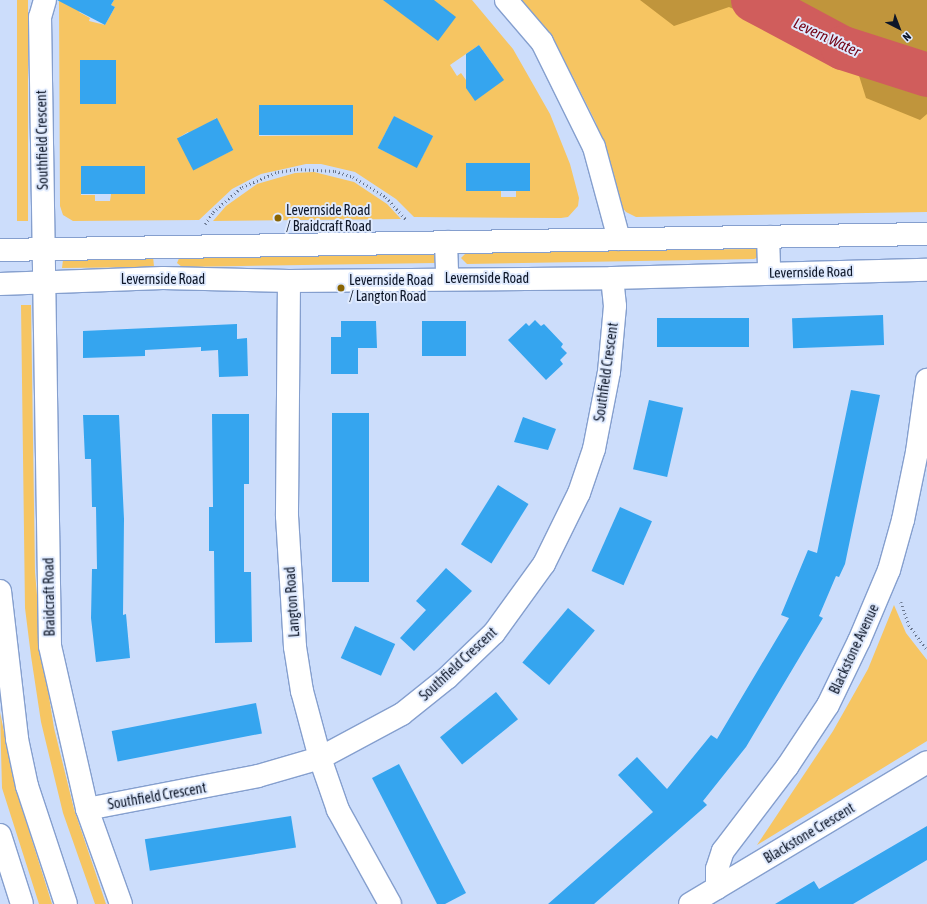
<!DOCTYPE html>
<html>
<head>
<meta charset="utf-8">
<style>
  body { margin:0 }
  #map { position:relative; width:927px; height:904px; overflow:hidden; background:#ccddfb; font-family:"Asap Condensed",sans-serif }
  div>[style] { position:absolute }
  .green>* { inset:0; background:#f6c562; transform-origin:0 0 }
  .forest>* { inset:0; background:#c0953c }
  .river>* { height:44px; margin:-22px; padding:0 22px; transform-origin:22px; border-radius:22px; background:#d05d5c }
  .building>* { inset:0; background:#35a5ef; transform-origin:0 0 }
  .path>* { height:2.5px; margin-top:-1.25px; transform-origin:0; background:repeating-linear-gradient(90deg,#69768e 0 1px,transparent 0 4px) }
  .roads { filter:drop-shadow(1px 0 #859fce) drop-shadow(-1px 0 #859fce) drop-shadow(0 1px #859fce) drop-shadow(0 -1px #859fce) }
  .street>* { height:22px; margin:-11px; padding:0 11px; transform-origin:11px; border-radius:11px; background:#fff }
  .secondary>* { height:22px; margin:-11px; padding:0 11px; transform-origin:11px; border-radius:11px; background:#fff }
  .dots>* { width:11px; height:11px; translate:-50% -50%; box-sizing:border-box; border:2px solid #dfeafe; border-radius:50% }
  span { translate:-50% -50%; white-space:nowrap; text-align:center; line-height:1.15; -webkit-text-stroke:4px #dfeafe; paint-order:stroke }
  .street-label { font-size:14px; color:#0d1628 }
  .poi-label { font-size:14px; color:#0d1628 }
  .left { translate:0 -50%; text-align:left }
  .water-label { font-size:15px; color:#730114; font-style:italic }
  .north { position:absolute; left:879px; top:8px; width:40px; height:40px; -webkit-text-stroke:3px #dfeafe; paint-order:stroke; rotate:138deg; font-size:11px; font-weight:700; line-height:16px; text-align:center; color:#0d1628 }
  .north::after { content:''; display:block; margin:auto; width:14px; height:18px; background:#0d1628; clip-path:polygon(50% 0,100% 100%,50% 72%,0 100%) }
</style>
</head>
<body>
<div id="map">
  <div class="green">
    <div style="left:17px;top:0;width:11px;height:221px"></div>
    <div style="clip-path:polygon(evenodd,59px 0,85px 0,79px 12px,90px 18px,89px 21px,105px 25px,115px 7px,111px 5px,114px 0,472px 0,513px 49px,550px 114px,570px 164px,579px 198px,578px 206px,568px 217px,561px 218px,414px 217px,396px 199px,355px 172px,321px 164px,306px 164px,261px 174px,232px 189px,199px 220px,73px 221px,63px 215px,60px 206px,59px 0,479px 45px,492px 63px,466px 80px,461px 73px,457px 76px,450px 65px,479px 45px,59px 0,80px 60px,111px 90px,116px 91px,116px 103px,81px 104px,80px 60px,59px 0,259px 106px,279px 106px,353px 135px,259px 136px,259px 106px,59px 0,394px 116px,419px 134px,421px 130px,433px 136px,417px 167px,378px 148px,394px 116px,59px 0,216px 118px,233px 150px,194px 169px,178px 138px,188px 132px,191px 136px,216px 118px,59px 0,466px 163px,529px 163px,529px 190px,516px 190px,516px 197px,501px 197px,501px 190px,466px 191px,466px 163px,59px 0,81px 167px,145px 167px,145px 194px,111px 194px,110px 201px,95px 201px,95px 195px,81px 195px,81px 167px)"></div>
    <div style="clip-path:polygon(522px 0,927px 0,927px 212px,636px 217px,626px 212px,621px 206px,596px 123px,572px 75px)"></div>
    <div style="clip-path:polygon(314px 172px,354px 182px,387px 204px,401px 219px,213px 221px,226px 206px,257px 184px,295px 173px)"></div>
    <div style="clip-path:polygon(756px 249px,759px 257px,754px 259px,467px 264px,461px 258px,467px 252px)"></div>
    <div style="clip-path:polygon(435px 253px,438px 262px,435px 263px,182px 267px,177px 263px,180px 256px)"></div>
    <div style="clip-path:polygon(153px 256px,154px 267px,62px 268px,63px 260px,72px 258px)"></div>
    <div style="clip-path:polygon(21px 305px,31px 305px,35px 572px,42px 653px,54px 728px,74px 809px,106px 904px,95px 904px,63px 813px,41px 722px,31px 656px,25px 608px)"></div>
    <div style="clip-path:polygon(894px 605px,906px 633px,927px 660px,927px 741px,757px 845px,833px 731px,868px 669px)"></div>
    <div style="clip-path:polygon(0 712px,15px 786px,52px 904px,39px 904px,2px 788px)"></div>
  </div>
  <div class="forest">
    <div style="clip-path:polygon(640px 0,927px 0,927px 114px,920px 120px,866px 98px,855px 63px,729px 7px,674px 26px)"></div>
  </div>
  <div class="river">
    <div style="left:753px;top:0;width:102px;rotate:28.1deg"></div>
    <div style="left:843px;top:48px;width:88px;rotate:17.8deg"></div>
  </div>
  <div class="building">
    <div style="clip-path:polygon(57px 0,114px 0,111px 5px,115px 7px,105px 25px)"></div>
    <div style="clip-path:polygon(383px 0,434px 0,456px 17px,438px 41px)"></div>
    <div style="clip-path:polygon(479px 45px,504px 80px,475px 101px,466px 88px,466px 54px)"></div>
    <div style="left:80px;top:60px;width:36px;height:44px"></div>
    <div style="left:353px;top:105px;width:30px;height:94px;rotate:90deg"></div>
    <div style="left:394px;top:116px;width:44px;height:36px;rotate:27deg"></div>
    <div style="left:217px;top:118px;width:36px;height:45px;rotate:63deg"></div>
    <div style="left:466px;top:163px;width:64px;height:28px"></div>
    <div style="left:145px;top:166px;width:28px;height:64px;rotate:90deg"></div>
    <div style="left:883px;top:315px;width:30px;height:91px;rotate:88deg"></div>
    <div style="left:749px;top:318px;width:29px;height:92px;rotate:90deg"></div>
    <div style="clip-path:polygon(535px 320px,541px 326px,544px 324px,563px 344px,561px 347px,567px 353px,560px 360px,563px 364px,546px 380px,508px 340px,526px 323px,529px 326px)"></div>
    <div style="clip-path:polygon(341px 321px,376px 321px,377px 348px,358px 348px,358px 374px,331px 374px,331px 337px,341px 337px)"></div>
    <div style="left:422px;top:321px;width:44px;height:35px"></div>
    <div style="clip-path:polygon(237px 324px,237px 339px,247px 338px,248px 376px,219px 377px,218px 350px,201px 351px,201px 347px,145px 350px,145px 356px,83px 358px,83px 331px)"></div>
    <div style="clip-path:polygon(851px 390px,880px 395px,845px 564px,839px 577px,836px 576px,819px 616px,823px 618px,746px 747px,703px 801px,707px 805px,594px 904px,548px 904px,653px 812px,618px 775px,637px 757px,667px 789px,711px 735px,717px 739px,789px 618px,781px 615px,808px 550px,817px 553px)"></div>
    <div style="left:649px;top:400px;width:35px;height:71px;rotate:13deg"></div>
    <div style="left:332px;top:413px;width:37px;height:169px"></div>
    <div style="clip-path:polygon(212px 414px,249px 414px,249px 484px,244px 484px,244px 572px,251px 572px,252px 642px,215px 643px,214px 551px,209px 551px,209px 507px,213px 507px)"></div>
    <div style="clip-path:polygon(83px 415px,119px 415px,124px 519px,123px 615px,126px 614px,130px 658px,96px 662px,91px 618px,92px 569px,97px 569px,96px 507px,92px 507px,91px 459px,85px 459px)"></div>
    <div style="clip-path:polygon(523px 417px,556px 429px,548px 450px,514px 442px)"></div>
    <div style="left:498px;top:485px;width:36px;height:70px;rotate:32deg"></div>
    <div style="left:620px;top:507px;width:35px;height:70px;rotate:24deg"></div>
    <div style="clip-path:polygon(446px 568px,472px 591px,414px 651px,400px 638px,426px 610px,416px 601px)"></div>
    <div style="left:568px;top:608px;width:35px;height:71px;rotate:40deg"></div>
    <div style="left:355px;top:626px;width:44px;height:35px;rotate:24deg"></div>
    <div style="left:496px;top:692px;width:35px;height:72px;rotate:51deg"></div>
    <div style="left:256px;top:703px;width:31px;height:147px;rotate:79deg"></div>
    <div style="clip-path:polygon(399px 764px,466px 893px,445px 904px,437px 904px,372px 778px)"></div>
    <div style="left:291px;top:816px;width:32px;height:148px;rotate:81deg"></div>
    <div style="clip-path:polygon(927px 826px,927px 860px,853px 904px,775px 904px,814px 881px,819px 889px)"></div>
  </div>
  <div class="path">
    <div style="left:205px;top:224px;width:14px;rotate:-56deg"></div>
    <div style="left:213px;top:212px;width:38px;rotate:-41deg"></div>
    <div style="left:242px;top:187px;width:39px;rotate:-23deg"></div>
    <div style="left:278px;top:172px;width:19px;rotate:-9deg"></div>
    <div style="left:297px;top:169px;width:38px;rotate:3deg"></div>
    <div style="left:335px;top:171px;width:19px;rotate:18deg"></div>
    <div style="left:353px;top:177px;width:39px;rotate:31deg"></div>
    <div style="left:386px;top:197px;width:30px;rotate:48deg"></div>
    <div style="left:901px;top:602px;width:24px;rotate:71deg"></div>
    <div style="left:909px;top:625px;width:31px;rotate:54deg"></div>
  </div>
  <div class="roads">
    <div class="street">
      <div style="left:45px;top:0;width:18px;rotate:106deg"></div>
      <div style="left:40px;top:17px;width:629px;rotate:89.09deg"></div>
      <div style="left:50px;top:646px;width:167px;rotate:77.2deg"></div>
      <div style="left:87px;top:809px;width:101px;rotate:70.3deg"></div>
      <div style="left:506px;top:0;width:55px;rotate:49.4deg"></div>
      <div style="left:542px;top:42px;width:117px;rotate:63.7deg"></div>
      <div style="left:594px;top:147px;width:95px;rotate:74.8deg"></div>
      <div style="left:289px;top:281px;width:235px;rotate:90.5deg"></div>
      <div style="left:287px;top:516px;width:131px;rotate:86.5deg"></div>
      <div style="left:295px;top:647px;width:45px;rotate:81deg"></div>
      <div style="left:302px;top:691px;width:69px;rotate:75deg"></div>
      <div style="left:320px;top:758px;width:55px;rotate:70.9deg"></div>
      <div style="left:338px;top:810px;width:107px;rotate:61deg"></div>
      <div style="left:87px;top:809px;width:174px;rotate:-10.9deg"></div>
      <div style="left:258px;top:776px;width:65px;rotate:-16.2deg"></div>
      <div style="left:320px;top:758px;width:93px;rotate:-28.2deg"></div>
      <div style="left:402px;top:714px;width:58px;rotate:-38.7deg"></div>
      <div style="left:447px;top:678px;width:65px;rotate:-43.8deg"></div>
      <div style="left:494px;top:633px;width:85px;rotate:-54.1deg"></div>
      <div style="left:544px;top:564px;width:79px;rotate:-63.8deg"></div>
      <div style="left:579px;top:493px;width:46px;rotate:-71.2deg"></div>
      <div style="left:594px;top:449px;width:78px;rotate:-79deg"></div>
      <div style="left:609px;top:372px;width:66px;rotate:-84.8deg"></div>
      <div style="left:615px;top:306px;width:28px;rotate:-96deg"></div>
      <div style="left:717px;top:888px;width:19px;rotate:-90deg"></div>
      <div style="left:717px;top:869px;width:19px;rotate:-72deg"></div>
      <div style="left:723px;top:851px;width:106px;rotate:-52.7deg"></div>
      <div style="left:787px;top:767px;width:74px;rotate:-56.5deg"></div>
      <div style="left:828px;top:705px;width:71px;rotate:-64.2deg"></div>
      <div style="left:859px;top:641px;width:77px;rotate:-67.1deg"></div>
      <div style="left:889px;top:570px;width:52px;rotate:-74.4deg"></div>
      <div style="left:903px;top:520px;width:69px;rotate:-78.4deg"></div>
      <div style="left:917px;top:452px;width:73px;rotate:-82.1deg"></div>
      <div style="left:690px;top:904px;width:276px;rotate:-30.9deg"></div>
    </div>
    <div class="secondary">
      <div style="left:768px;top:237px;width:36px;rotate:88deg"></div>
      <div style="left:446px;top:242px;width:36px;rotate:88deg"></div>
      <div style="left:0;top:250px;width:927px;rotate:-0.99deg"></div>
      <div style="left:0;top:284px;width:163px;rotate:-2.1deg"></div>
      <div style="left:163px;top:278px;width:126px;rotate:1.4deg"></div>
      <div style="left:289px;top:281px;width:323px;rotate:-0.5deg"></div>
      <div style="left:612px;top:278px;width:315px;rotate:-1.5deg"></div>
      <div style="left:0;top:591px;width:149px;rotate:83.4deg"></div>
      <div style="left:17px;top:739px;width:48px;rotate:78deg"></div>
      <div style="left:27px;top:786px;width:124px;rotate:71.7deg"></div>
      <div style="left:0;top:835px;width:72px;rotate:72.3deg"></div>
    </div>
  </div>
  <div class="dots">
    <div style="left:278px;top:218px;background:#8a6503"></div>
    <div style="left:341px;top:288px;background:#8a6503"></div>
  </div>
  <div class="street-label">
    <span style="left:42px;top:140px;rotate:-91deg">Southfield Crescent</span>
    <span style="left:811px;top:272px;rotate:-1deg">Levernside Road</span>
    <span style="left:487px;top:278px">Levernside Road</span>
    <span style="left:163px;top:279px">Levernside Road</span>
    <span style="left:606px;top:372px;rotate:-82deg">Southfield Crescent</span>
    <span style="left:49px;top:597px;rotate:-91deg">Braidcraft Road</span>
    <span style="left:292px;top:602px;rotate:-94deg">Langton Road</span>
    <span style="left:854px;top:649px;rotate:-65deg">Blackstone Avenue</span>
    <span style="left:458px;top:664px;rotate:-43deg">Southfield Crescent</span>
    <span style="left:157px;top:796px;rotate:-10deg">Southfield Crescent</span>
    <span style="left:809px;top:833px;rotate:-31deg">Blackstone Crescent</span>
  </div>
  <div class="poi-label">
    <span class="left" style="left:286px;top:218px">Levernside Road<br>/ Braidcraft Road</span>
    <span class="left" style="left:349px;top:288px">Levernside Road<br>/ Langton Road</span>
  </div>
  <div class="water-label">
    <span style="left:827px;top:37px;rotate:25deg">Levern Water</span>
  </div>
  <div class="north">N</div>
</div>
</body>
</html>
